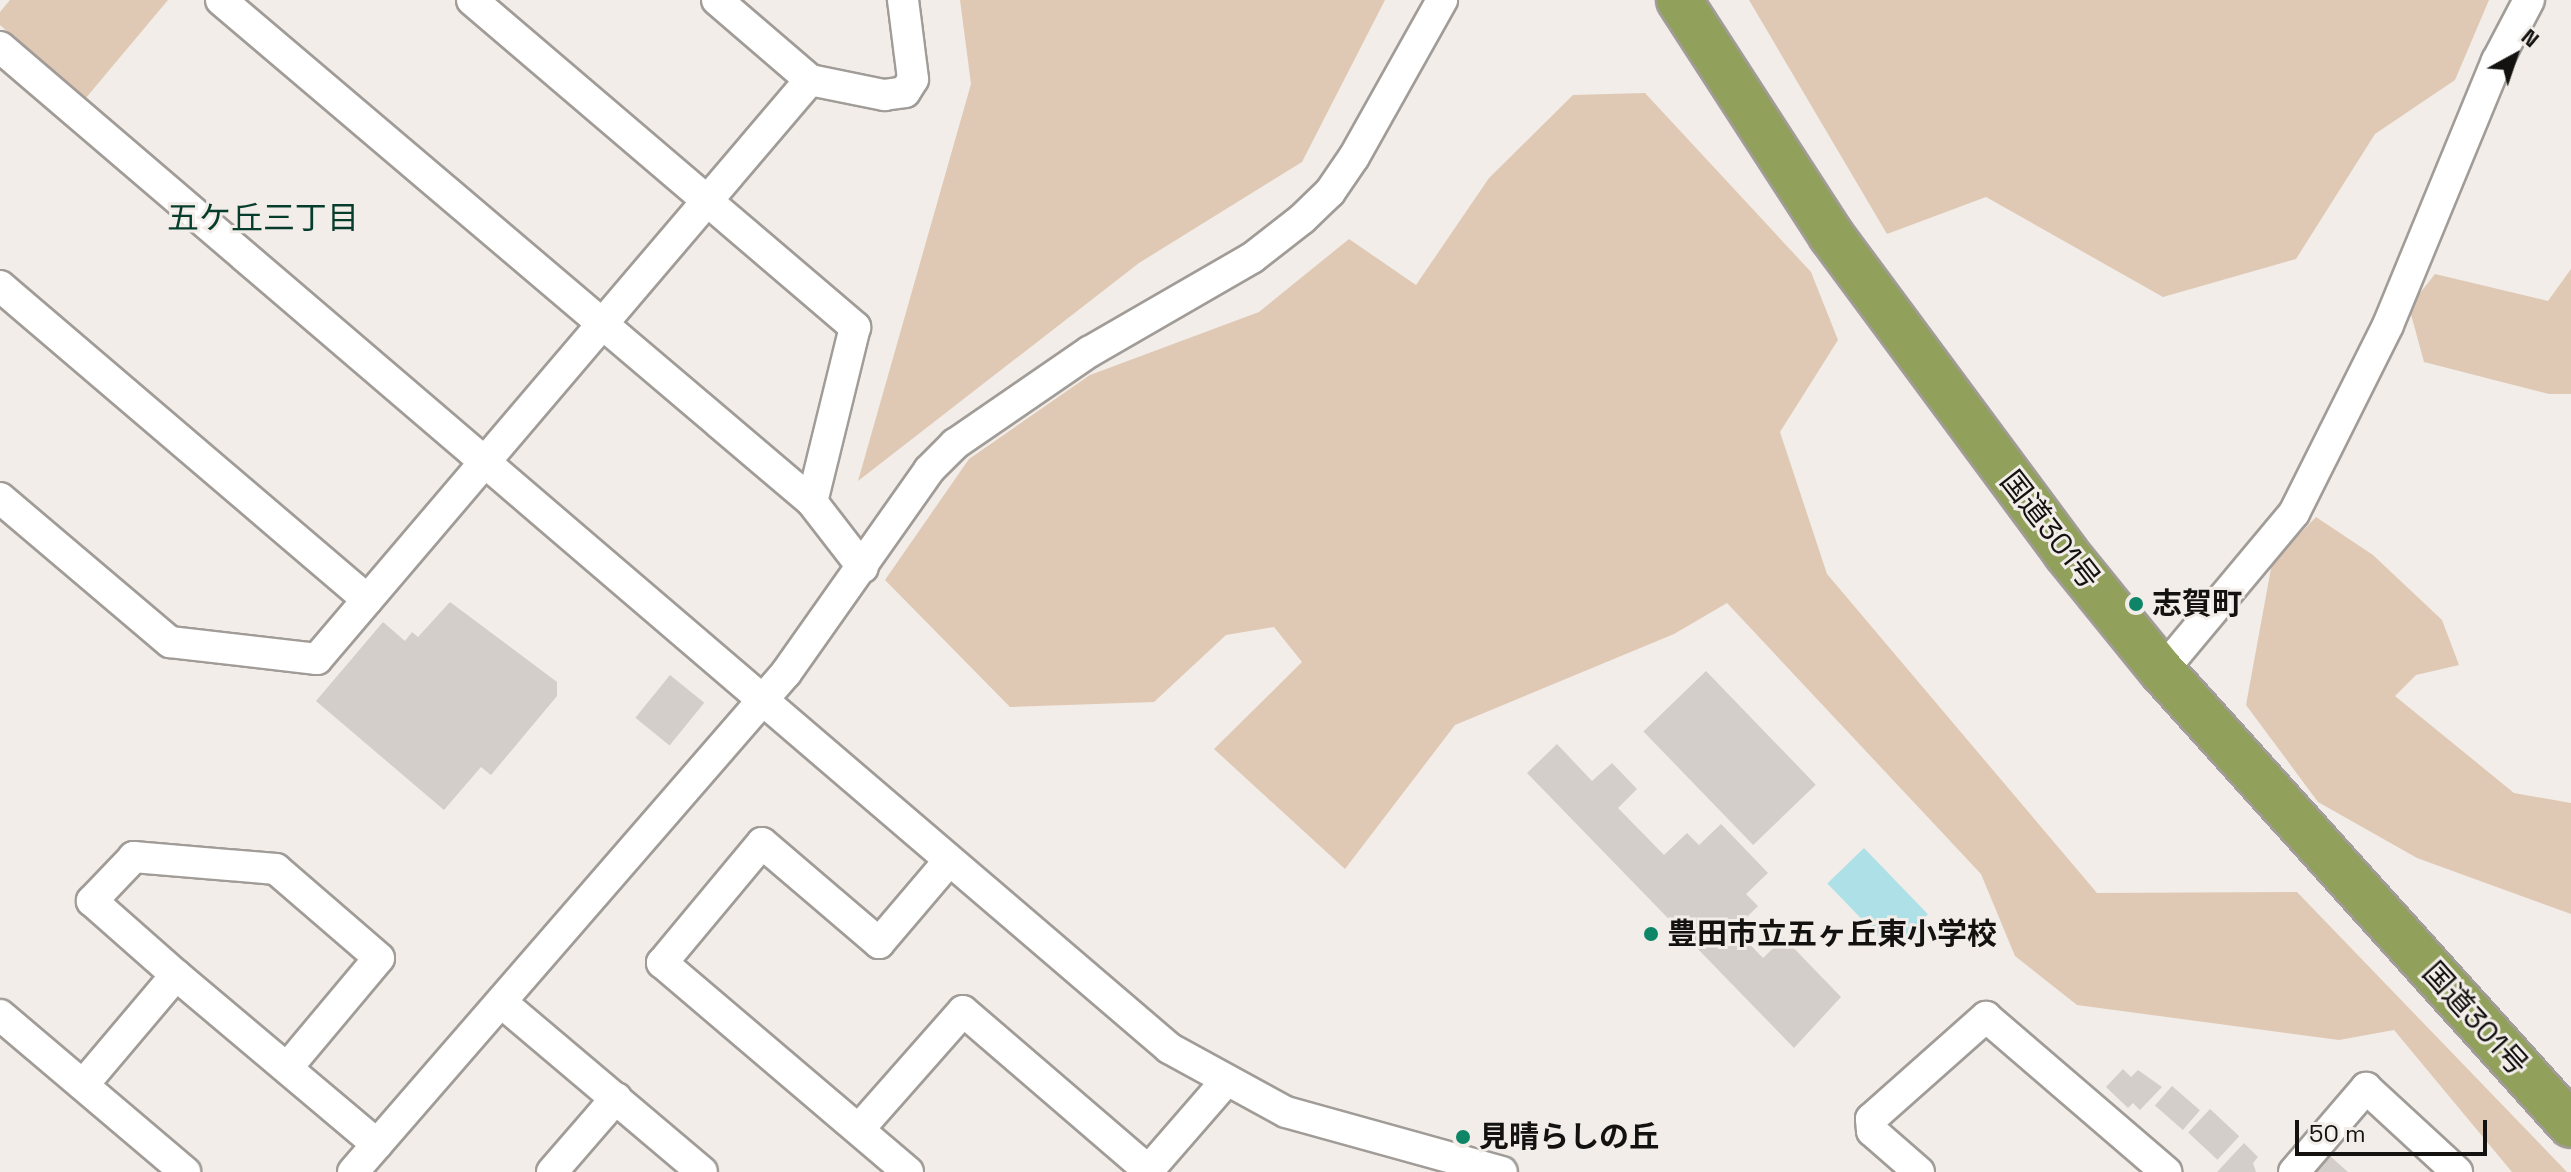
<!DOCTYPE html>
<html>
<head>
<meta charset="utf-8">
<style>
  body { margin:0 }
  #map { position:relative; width:2571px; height:1172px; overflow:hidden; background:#f2ede8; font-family:"Space Grotesk","Noto Sans JP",sans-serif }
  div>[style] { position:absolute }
  .green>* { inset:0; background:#dfc9b4 }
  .water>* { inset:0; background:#ade1e7; transform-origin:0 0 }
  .building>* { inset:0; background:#d3cec9; transform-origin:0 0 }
  .roads { filter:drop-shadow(2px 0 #a19c97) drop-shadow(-2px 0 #a19c97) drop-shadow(0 2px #a19c97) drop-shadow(0 -2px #a19c97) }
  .minor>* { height:30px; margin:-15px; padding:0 15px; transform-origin:15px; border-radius:15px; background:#fff }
  .highway>* { height:44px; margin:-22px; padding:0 22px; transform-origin:22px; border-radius:22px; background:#91a15b }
  .dots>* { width:22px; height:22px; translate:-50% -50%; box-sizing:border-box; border:4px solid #f2ede8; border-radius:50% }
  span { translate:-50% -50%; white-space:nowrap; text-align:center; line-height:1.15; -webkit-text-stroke:6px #f2ede8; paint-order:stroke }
  .street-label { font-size:30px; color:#141210 }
  .poi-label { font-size:30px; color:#141210; font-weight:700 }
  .left { translate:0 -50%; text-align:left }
  .neighbourhood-label { font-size:32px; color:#063c2c }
  .north { position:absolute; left:2475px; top:16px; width:80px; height:80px; -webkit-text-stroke:6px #f2ede8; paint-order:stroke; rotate:40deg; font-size:22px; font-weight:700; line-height:32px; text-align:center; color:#141210 }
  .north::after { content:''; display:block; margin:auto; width:28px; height:36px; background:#141210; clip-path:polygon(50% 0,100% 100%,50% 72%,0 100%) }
  .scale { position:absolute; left:2295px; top:1120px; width:192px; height:36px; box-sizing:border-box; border:4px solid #141210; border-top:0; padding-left:10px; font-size:24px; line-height:28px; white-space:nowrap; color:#141210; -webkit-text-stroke:6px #f2ede8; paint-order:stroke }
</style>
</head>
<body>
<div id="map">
  <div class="green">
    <div style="clip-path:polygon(10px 0,168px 0,85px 99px,0 25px,0 12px)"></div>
    <div style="clip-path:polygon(960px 0,1385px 0,1302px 162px,1139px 263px,858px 481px,971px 84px)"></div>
    <div style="clip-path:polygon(1749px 0,2489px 0,2455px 80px,2375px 134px,2296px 259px,2163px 297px,1986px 197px,1887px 234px)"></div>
    <div style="clip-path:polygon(1645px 93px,1811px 272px,1838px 340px,1780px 432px,1827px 574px,2097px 893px,2297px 892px,2567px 1172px,2512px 1172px,2394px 1030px,2339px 1040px,2077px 1005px,2015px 956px,1981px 874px,1727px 603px,1674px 634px,1455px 725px,1345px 869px,1214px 749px,1302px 662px,1274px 627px,1226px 635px,1154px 702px,1010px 707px,885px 580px,969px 459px,1090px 375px,1259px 312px,1349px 239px,1416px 285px,1489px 178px,1573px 95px)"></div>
    <div style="clip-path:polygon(2571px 269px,2571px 394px,2549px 394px,2424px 362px,2409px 307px,2435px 274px,2548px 301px)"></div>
    <div style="clip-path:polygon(2316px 517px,2373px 555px,2442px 620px,2459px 665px,2416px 675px,2395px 696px,2514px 793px,2571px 803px,2571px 914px,2417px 858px,2318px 802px,2246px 705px,2272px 563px)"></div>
  </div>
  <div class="water">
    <div style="left:1864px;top:848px;width:92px;height:51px;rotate:46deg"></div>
  </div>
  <div class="building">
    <div style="clip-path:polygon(450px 602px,557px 682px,557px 696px,491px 775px,481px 767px,444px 810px,316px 701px,383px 622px,405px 641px,412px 632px,418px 637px)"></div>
    <div style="left:1706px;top:671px;width:158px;height:87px;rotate:46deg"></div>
    <div style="left:670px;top:675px;width:44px;height:55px;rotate:39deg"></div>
    <div style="clip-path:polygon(1557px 744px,1592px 781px,1612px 763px,1637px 789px,1618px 808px,1664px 855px,1687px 833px,1699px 845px,1721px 824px,1768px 873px,1746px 894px,1758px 906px,1735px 929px,1763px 958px,1784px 938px,1841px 997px,1794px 1048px,1527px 773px)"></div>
    <div style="clip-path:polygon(2123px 1069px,2131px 1077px,2138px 1070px,2162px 1087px,2140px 1110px,2133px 1103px,2128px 1108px,2106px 1087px)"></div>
    <div style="left:2172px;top:1086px;width:37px;height:26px;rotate:41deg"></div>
    <div style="left:2210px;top:1109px;width:40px;height:32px;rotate:43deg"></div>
    <div style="clip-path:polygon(2244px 1143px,2258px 1157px,2253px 1163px,2256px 1172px,2217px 1172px)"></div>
    <div style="clip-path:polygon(2330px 1156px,2348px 1172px,2315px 1172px)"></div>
  </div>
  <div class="roads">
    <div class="minor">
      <div style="left:221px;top:0;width:775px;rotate:40.34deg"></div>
      <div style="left:812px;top:502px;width:83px;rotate:52.3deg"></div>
      <div style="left:472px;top:0;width:504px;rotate:40.49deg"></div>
      <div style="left:855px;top:327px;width:180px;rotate:103.8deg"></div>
      <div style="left:717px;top:0;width:123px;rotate:40.7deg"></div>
      <div style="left:0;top:47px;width:1539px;rotate:40.57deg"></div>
      <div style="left:1169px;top:1048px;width:133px;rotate:28.7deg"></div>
      <div style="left:1286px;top:1112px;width:224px;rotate:15.5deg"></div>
      <div style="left:0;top:286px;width:483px;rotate:40.5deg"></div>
      <div style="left:0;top:498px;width:223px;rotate:40.3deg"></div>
      <div style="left:170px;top:642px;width:148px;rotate:6.6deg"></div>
      <div style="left:317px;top:659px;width:760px;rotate:-49.59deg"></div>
      <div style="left:810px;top:80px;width:76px;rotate:11.5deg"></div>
      <div style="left:884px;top:95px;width:21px;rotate:-8deg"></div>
      <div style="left:905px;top:92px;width:15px;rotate:-58deg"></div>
      <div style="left:913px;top:79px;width:80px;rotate:-97.2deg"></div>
      <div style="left:2162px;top:671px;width:206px;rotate:-50.1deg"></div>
      <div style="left:2294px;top:513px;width:210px;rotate:-63.4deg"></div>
      <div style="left:2388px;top:325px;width:286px;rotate:-67.6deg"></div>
      <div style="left:2497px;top:61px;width:69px;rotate:-62.3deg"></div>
      <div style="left:501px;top:1002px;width:263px;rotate:40.2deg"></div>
      <div style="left:0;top:1015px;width:243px;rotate:40.3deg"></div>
      <div style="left:287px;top:1068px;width:143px;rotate:-50.1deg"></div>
      <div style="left:379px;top:958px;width:136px;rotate:-139.2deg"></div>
      <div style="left:276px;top:869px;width:143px;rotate:-175.2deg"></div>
      <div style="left:134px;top:857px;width:61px;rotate:133.7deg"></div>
      <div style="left:92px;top:901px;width:112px;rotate:41.4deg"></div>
      <div style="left:176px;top:975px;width:263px;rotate:40.1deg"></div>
      <div style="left:83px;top:1085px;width:144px;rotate:-49.8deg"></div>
      <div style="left:859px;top:1129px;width:157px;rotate:-48.6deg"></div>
      <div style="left:963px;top:1011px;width:244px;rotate:40.7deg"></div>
      <div style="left:353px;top:1172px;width:661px;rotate:-49.05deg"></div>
      <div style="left:786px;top:673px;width:248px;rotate:-54.8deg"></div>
      <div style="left:929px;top:470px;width:37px;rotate:-45deg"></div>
      <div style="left:955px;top:444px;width:163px;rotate:-34.5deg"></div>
      <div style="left:1089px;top:352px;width:188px;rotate:-30deg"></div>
      <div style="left:1252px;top:258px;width:63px;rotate:-38deg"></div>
      <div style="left:1302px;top:219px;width:39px;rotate:-44deg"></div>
      <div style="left:1330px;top:192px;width:42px;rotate:-55.6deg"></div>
      <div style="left:1354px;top:157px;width:180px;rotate:-60.7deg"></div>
      <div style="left:552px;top:1172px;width:98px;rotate:-49.1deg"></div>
      <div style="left:908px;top:1172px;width:323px;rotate:-139.6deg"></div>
      <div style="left:662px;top:963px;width:156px;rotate:-50.2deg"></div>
      <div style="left:762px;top:843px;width:154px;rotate:40.5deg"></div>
      <div style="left:879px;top:943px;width:105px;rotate:-49.6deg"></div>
      <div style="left:1147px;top:1172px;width:121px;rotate:-49deg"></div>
      <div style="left:1919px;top:1172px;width:62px;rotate:-138.9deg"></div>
      <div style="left:1872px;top:1131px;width:12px;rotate:-95deg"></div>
      <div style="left:1871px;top:1119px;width:154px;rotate:-41.6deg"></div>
      <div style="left:1986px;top:1017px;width:238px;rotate:40.7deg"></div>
      <div style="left:2294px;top:1172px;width:111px;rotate:-49.4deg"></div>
      <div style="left:2366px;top:1088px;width:124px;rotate:42.7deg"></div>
    </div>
    <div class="highway">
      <div style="left:1679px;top:0;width:280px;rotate:57.1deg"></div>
      <div style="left:1831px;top:235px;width:395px;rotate:53.5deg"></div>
      <div style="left:2066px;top:553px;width:152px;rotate:50.9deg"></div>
      <div style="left:2162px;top:671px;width:611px;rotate:47.98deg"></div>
    </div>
  </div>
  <div class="dots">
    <div style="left:2136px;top:604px;background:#0d8566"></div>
    <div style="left:1651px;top:934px;background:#0d8566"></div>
    <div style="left:1463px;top:1137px;background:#0d8566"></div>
  </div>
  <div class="street-label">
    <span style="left:2050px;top:530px;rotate:52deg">国道301号</span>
    <span style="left:2475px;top:1019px;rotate:48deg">国道301号</span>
  </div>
  <div class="poi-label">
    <span class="left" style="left:2152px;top:604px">志賀町</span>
    <span class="left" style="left:1667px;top:934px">豊田市立五ヶ丘東小学校</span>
    <span class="left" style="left:1479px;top:1137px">見晴らしの丘</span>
  </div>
  <div class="neighbourhood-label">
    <span style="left:263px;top:218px">五ケ丘三丁目</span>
  </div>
  <div class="north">N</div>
  <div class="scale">50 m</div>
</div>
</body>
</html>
